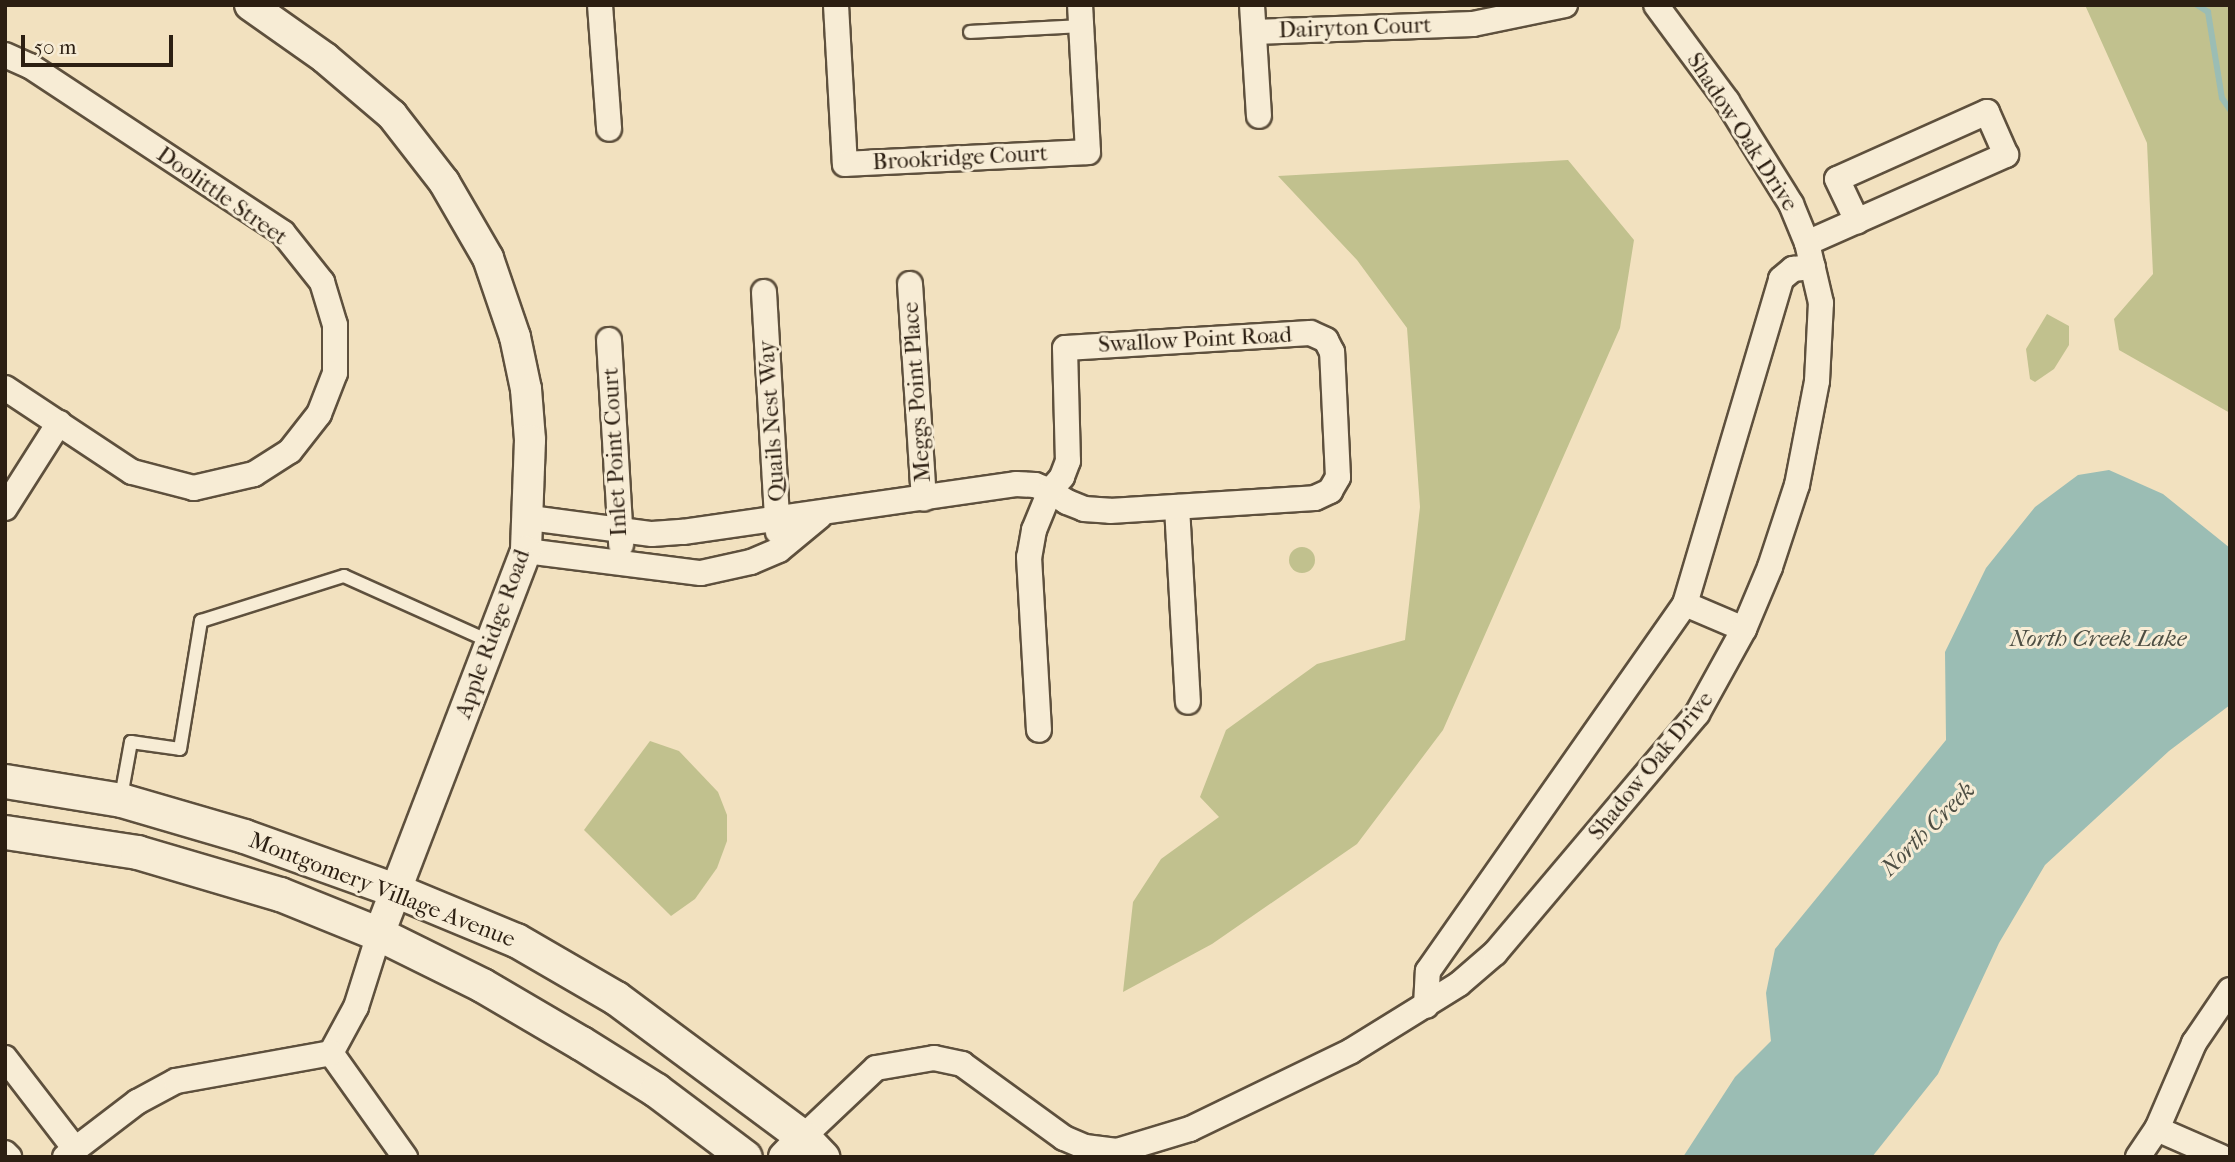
<!DOCTYPE html>
<html>
<head>
<meta charset="utf-8">
<style>
  body { margin:0 }
  #map { position:relative; width:2235px; height:1162px; overflow:hidden; background:#f2e1bf; font-family:"IM FELL French Canon",serif }
  div>[style] { position:absolute }
  .green>* { inset:0; background:#c1c18e }
  .round { border-radius:50% }
  .water>* { inset:0; background:#9bbdb4 }
  .stream>* { height:6px; margin:-3px; padding:0 3px; transform-origin:3px; border-radius:3px; background:#9bbdb4 }
  .roads { filter:drop-shadow(2px 0 #5e503d) drop-shadow(-2px 0 #5e503d) drop-shadow(0 2px #5e503d) drop-shadow(0 -2px #5e503d) }
  .service>* { height:12px; margin:-6px; padding:0 6px; transform-origin:6px; border-radius:6px; background:#f7ecd5 }
  .minor>* { height:24px; margin:-12px; padding:0 12px; transform-origin:12px; border-radius:12px; background:#f7ecd5 }
  .tertiary>* { height:30px; margin:-15px; padding:0 15px; transform-origin:15px; border-radius:15px; background:#f7ecd5 }
  .secondary>* { height:33px; margin:-16.5px; padding:0 16.5px; transform-origin:16.5px; border-radius:16.5px; background:#f7ecd5 }
  span { translate:-50% -50%; white-space:nowrap; text-align:center; line-height:1.15; -webkit-text-stroke:6px #f7ecd5; paint-order:stroke }
  .street-label { font-size:23px; color:#2c1f12 }
  .water-label { font-size:24px; color:#4d4e43; font-style:italic }
  .frame { position:absolute; inset:0; border:7px solid #2c1f12; pointer-events:none }
  .scale { position:absolute; left:21px; top:35px; width:152px; height:32px; box-sizing:border-box; border:4px solid #2c1f12; border-top:0; padding-left:9px; font-size:21px; line-height:24px; white-space:nowrap; color:#2c1f12; -webkit-text-stroke:5px #f7ecd5; paint-order:stroke }
</style>
</head>
<body>
<div id="map">
  <div class="green">
    <div style="clip-path:polygon(2085px 5px,2230px 5px,2230px 413px,2119px 350px,2114px 319px,2153px 274px,2147px 143px)"></div>
    <div style="clip-path:polygon(1568px 160px,1634px 240px,1620px 328px,1443px 730px,1357px 844px,1212px 944px,1123px 992px,1133px 902px,1161px 859px,1219px 817px,1200px 797px,1226px 730px,1317px 664px,1405px 640px,1420px 507px,1407px 328px,1357px 260px,1278px 176px)"></div>
    <div style="clip-path:polygon(2047px 314px,2069px 326px,2069px 345px,2054px 369px,2035px 382px,2030px 379px,2026px 349px)"></div>
    <div class="round" style="left:1289px;top:547px;width:26px;height:26px"></div>
    <div style="clip-path:polygon(650px 741px,679px 751px,718px 792px,727px 815px,727px 841px,717px 868px,695px 899px,671px 916px,584px 830px)"></div>
  </div>
  <div class="water">
    <div style="clip-path:polygon(2109px 470px,2163px 494px,2230px 548px,2230px 705px,2169px 751px,2045px 865px,1999px 943px,1938px 1074px,1872px 1157px,1683px 1157px,1735px 1077px,1771px 1041px,1766px 993px,1775px 949px,1946px 740px,1945px 652px,1986px 568px,2035px 507px,2078px 475px)"></div>
  </div>
  <div class="stream">
    <div style="left:2197px;top:5px;width:13px;rotate:32deg"></div>
    <div style="left:2208px;top:12px;width:87px;rotate:80.8deg"></div>
    <div style="left:2222px;top:98px;width:14px;rotate:56deg"></div>
  </div>
  <div class="roads">
    <div class="service">
      <div style="left:970px;top:32px;width:111px;rotate:-3.1deg"></div>
      <div style="left:121px;top:797px;width:56px;rotate:-79.7deg"></div>
      <div style="left:131px;top:742px;width:49px;rotate:8.1deg"></div>
      <div style="left:180px;top:749px;width:130px;rotate:-80.7deg"></div>
      <div style="left:201px;top:621px;width:150px;rotate:-17.5deg"></div>
      <div style="left:344px;top:576px;width:163px;rotate:24.2deg"></div>
    </div>
    <div class="minor">
      <div style="left:600px;top:5px;width:124px;rotate:85.8deg"></div>
      <div style="left:836px;top:5px;width:159px;rotate:86.8deg"></div>
      <div style="left:845px;top:164px;width:243px;rotate:-2.8deg"></div>
      <div style="left:1088px;top:152px;width:147px;rotate:-93.1deg"></div>
      <div style="left:1252px;top:5px;width:111px;rotate:86.4deg"></div>
      <div style="left:1254px;top:32px;width:219px;rotate:-2.1deg"></div>
      <div style="left:1473px;top:24px;width:94px;rotate:-11.7deg"></div>
      <div style="left:5px;top:55px;width:27px;rotate:24deg"></div>
      <div style="left:30px;top:66px;width:303px;rotate:33.4deg"></div>
      <div style="left:283px;top:233px;width:63px;rotate:51.5deg"></div>
      <div style="left:322px;top:282px;width:45px;rotate:73.2deg"></div>
      <div style="left:335px;top:325px;width:48px;rotate:90deg"></div>
      <div style="left:335px;top:373px;width:44px;rotate:111.3deg"></div>
      <div style="left:319px;top:414px;width:47px;rotate:128.1deg"></div>
      <div style="left:290px;top:451px;width:43px;rotate:147.4deg"></div>
      <div style="left:254px;top:474px;width:62px;rotate:166.9deg"></div>
      <div style="left:194px;top:488px;width:64px;rotate:-165.5deg"></div>
      <div style="left:132px;top:472px;width:152px;rotate:-146.5deg"></div>
      <div style="left:1807px;top:243px;width:218px;rotate:-23.9deg"></div>
      <div style="left:2006px;top:155px;width:47px;rotate:-113.8deg"></div>
      <div style="left:1987px;top:112px;width:164px;rotate:155.9deg"></div>
      <div style="left:1837px;top:179px;width:47px;rotate:64.5deg"></div>
      <div style="left:910px;top:284px;width:215px;rotate:86.3deg"></div>
      <div style="left:764px;top:292px;width:240px;rotate:86.7deg"></div>
      <div style="left:609px;top:340px;width:205px;rotate:86.6deg"></div>
      <div style="left:1177px;top:507px;width:195px;rotate:86.8deg"></div>
      <div style="left:5px;top:508px;width:101px;rotate:-57.6deg"></div>
      <div style="left:530px;top:518px;width:123px;rotate:7.5deg"></div>
      <div style="left:652px;top:534px;width:31px;rotate:-4deg"></div>
      <div style="left:683px;top:532px;width:336px;rotate:-8.2deg"></div>
      <div style="left:1016px;top:484px;width:19px;rotate:3deg"></div>
      <div style="left:1035px;top:485px;width:16px;rotate:22deg"></div>
      <div style="left:1050px;top:491px;width:20px;rotate:33deg"></div>
      <div style="left:1067px;top:502px;width:18px;rotate:22deg"></div>
      <div style="left:1084px;top:509px;width:26px;rotate:4deg"></div>
      <div style="left:1110px;top:511px;width:205px;rotate:-3.6deg"></div>
      <div style="left:1315px;top:498px;width:17px;rotate:-25deg"></div>
      <div style="left:1330px;top:491px;width:16px;rotate:-60deg"></div>
      <div style="left:1338px;top:477px;width:125px;rotate:-92.7deg"></div>
      <div style="left:1332px;top:352px;width:13px;rotate:-117deg"></div>
      <div style="left:1326px;top:340px;width:17px;rotate:-156deg"></div>
      <div style="left:1310px;top:333px;width:245px;rotate:176.5deg"></div>
      <div style="left:1065px;top:348px;width:113px;rotate:88.5deg"></div>
      <div style="left:1068px;top:461px;width:17px;rotate:111deg"></div>
      <div style="left:1062px;top:477px;width:18px;rotate:131deg"></div>
      <div style="left:1050px;top:491px;width:42px;rotate:112.3deg"></div>
      <div style="left:1034px;top:530px;width:27px;rotate:100deg"></div>
      <div style="left:1029px;top:557px;width:173px;rotate:86.7deg"></div>
      <div style="left:526px;top:551px;width:176px;rotate:7.2deg"></div>
      <div style="left:701px;top:573px;width:51px;rotate:-12.4deg"></div>
      <div style="left:751px;top:562px;width:30px;rotate:-23deg"></div>
      <div style="left:779px;top:550px;width:53px;rotate:-39.7deg"></div>
      <div style="left:1685px;top:604px;width:64px;rotate:23deg"></div>
      <div style="left:1426px;top:1006px;width:35px;rotate:-87deg"></div>
      <div style="left:1428px;top:971px;width:448px;rotate:-55deg"></div>
      <div style="left:1685px;top:604px;width:339px;rotate:-73.5deg"></div>
      <div style="left:1781px;top:279px;width:16px;rotate:-40deg"></div>
      <div style="left:1793px;top:269px;width:20px;rotate:-6deg"></div>
      <div style="left:331px;top:1053px;width:52px;rotate:-61.5deg"></div>
      <div style="left:356px;top:1007px;width:77px;rotate:-72.5deg"></div>
      <div style="left:331px;top:1053px;width:128px;rotate:54.6deg"></div>
      <div style="left:5px;top:1058px;width:115px;rotate:52.4deg"></div>
      <div style="left:2157px;top:1129px;width:70px;rotate:23.6deg"></div>
      <div style="left:803px;top:1137px;width:100px;rotate:-43.4deg"></div>
      <div style="left:876px;top:1068px;width:59px;rotate:-9.8deg"></div>
      <div style="left:934px;top:1058px;width:29px;rotate:12deg"></div>
      <div style="left:962px;top:1064px;width:126px;rotate:36deg"></div>
      <div style="left:1064px;top:1138px;width:23px;rotate:23deg"></div>
      <div style="left:1085px;top:1147px;width:32px;rotate:7deg"></div>
      <div style="left:1117px;top:1151px;width:76px;rotate:-16.8deg"></div>
      <div style="left:1190px;top:1129px;width:179px;rotate:-25.8deg"></div>
      <div style="left:1351px;top:1051px;width:127px;rotate:-31.8deg"></div>
      <div style="left:1459px;top:984px;width:48px;rotate:-40.7deg"></div>
      <div style="left:1495px;top:953px;width:313px;rotate:-49.8deg"></div>
      <div style="left:1697px;top:714px;width:97px;rotate:-61.1deg"></div>
      <div style="left:1744px;top:629px;width:67px;rotate:-67.2deg"></div>
      <div style="left:1770px;top:567px;width:86px;rotate:-71.8deg"></div>
      <div style="left:1797px;top:485px;width:106px;rotate:-79.1deg"></div>
      <div style="left:1817px;top:381px;width:78px;rotate:-87.1deg"></div>
      <div style="left:1821px;top:303px;width:62px;rotate:-103.1deg"></div>
      <div style="left:1807px;top:243px;width:42px;rotate:-112.3deg"></div>
      <div style="left:1791px;top:204px;width:121px;rotate:-121.9deg"></div>
      <div style="left:1727px;top:101px;width:119px;rotate:-126.5deg"></div>
      <div style="left:5px;top:1153px;width:6px;rotate:45deg"></div>
      <div style="left:65px;top:1157px;width:91px;rotate:-37.4deg"></div>
      <div style="left:137px;top:1102px;width:44px;rotate:-28.3deg"></div>
      <div style="left:176px;top:1081px;width:158px;rotate:-10.2deg"></div>
      <div style="left:2138px;top:1157px;width:34px;rotate:-56deg"></div>
      <div style="left:2157px;top:1129px;width:94px;rotate:-66.7deg"></div>
      <div style="left:2194px;top:1043px;width:64px;rotate:-55.8deg"></div>
    </div>
    <div class="tertiary">
      <div style="left:250px;top:5px;width:92px;rotate:35.2deg"></div>
      <div style="left:325px;top:58px;width:88px;rotate:40.4deg"></div>
      <div style="left:392px;top:115px;width:85px;rotate:52.2deg"></div>
      <div style="left:444px;top:182px;width:88px;rotate:59.9deg"></div>
      <div style="left:488px;top:258px;width:83px;rotate:71.1deg"></div>
      <div style="left:515px;top:337px;width:53px;rotate:78.1deg"></div>
      <div style="left:526px;top:389px;width:51px;rotate:85.5deg"></div>
      <div style="left:530px;top:440px;width:111px;rotate:92.1deg"></div>
      <div style="left:526px;top:551px;width:410px;rotate:111deg"></div>
      <div style="left:784px;top:1157px;width:28px;rotate:-46deg"></div>
    </div>
    <div class="secondary">
      <div style="left:5px;top:781px;width:118px;rotate:9.3deg"></div>
      <div style="left:121px;top:800px;width:128px;rotate:16.3deg"></div>
      <div style="left:244px;top:836px;width:160px;rotate:19.7deg"></div>
      <div style="left:395px;top:890px;width:131px;rotate:22.5deg"></div>
      <div style="left:516px;top:940px;width:116px;rotate:30.1deg"></div>
      <div style="left:616px;top:998px;width:233px;rotate:36.6deg"></div>
      <div style="left:803px;top:1137px;width:28px;rotate:46deg"></div>
      <div style="left:5px;top:832px;width:134px;rotate:8.6deg"></div>
      <div style="left:137px;top:852px;width:149px;rotate:16.4deg"></div>
      <div style="left:280px;top:894px;width:107px;rotate:22deg"></div>
      <div style="left:379px;top:934px;width:115px;rotate:26.3deg"></div>
      <div style="left:482px;top:985px;width:115px;rotate:30.4deg"></div>
      <div style="left:581px;top:1043px;width:89px;rotate:32.1deg"></div>
      <div style="left:656px;top:1090px;width:111px;rotate:37deg"></div>
    </div>
  </div>
  <div class="street-label">
    <span style="left:1355px;top:28px;rotate:-2deg">Dairyton Court</span>
    <span style="left:1742px;top:132px;rotate:57deg">Shadow Oak Drive</span>
    <span style="left:960px;top:158px;rotate:-3deg">Brookridge Court</span>
    <span style="left:222px;top:196px;rotate:35deg">Doolittle Street</span>
    <span style="left:1195px;top:340px;rotate:-3deg">Swallow Point Road</span>
    <span style="left:917px;top:392px;rotate:-94deg">Meggs Point Place</span>
    <span style="left:772px;top:421px;rotate:-94deg">Quails Nest Way</span>
    <span style="left:615px;top:452px;rotate:-93deg">Inlet Point Court</span>
    <span style="left:493px;top:634px;rotate:-70deg">Apple Ridge Road</span>
    <span style="left:1651px;top:766px;rotate:-51deg">Shadow Oak Drive</span>
    <span style="left:382px;top:890px;rotate:21deg">Montgomery Village Avenue</span>
  </div>
  <div class="water-label">
    <span style="left:2098px;top:639px">North Creek Lake</span>
    <span style="left:1928px;top:829px;rotate:-45deg">North Creek</span>
  </div>
  <div class="frame"></div>
  <div class="scale">50 m</div>
</div>
</body>
</html>
